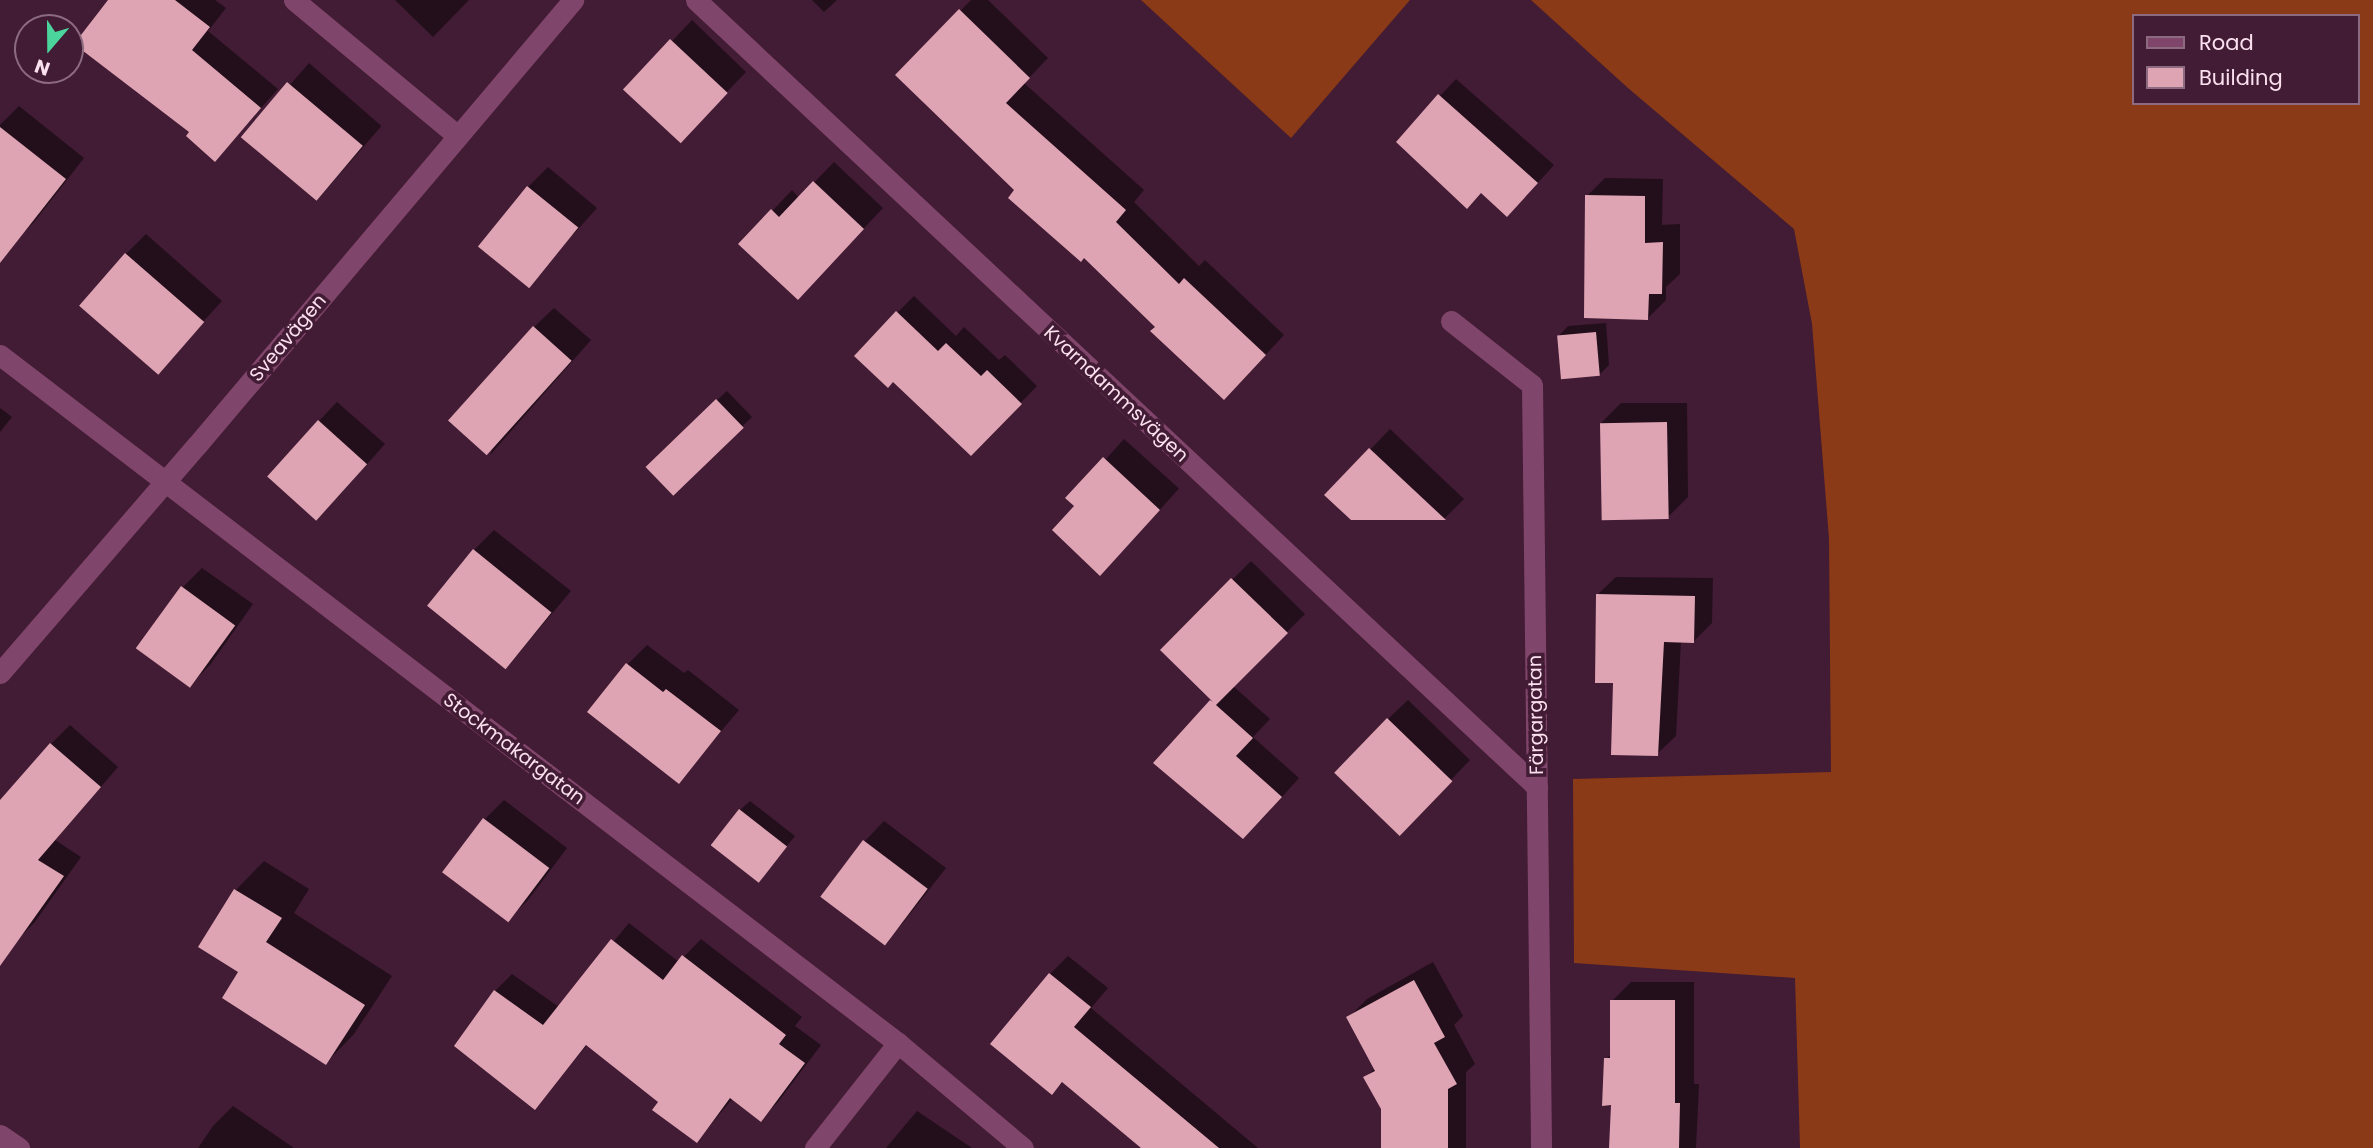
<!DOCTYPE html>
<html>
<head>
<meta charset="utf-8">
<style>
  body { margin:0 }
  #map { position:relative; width:2373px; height:1148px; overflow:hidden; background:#421b34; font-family:Poppins,sans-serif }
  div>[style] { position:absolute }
  .forest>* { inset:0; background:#8a3a16 }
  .shadow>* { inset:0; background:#0007; transform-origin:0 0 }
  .building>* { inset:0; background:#dea4b3; transform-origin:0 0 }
  .minor>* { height:21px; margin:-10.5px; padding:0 10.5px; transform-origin:10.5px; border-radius:10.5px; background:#80456b }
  span { translate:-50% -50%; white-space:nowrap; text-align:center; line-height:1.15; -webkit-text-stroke:7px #421b34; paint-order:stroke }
  .street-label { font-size:19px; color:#fbe0ef }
  .legend { position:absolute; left:2132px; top:14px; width:228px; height:91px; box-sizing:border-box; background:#421b34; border:2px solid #8c6a7f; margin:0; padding:9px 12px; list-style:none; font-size:21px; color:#fbe0ef }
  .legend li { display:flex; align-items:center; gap:14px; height:35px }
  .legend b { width:35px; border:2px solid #8c6a7f }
  .north { position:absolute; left:14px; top:14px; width:70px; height:70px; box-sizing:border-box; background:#421b34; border:2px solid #8c6a7f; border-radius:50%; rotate:200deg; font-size:19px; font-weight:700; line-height:28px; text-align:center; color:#fbe0ef }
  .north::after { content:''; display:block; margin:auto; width:24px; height:32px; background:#4bd49b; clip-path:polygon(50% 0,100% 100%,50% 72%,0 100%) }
</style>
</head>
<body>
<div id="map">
  <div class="forest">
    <div style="clip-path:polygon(1141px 0,1410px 0,1291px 138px)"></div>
    <div style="clip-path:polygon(evenodd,1531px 0,2373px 0,2373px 1148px,1800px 1148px,1795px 978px,1574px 963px,1573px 779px,1831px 772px,1829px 539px,1812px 324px,1794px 229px,1628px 88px,1531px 0,2133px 16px,2357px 16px,2357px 103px,2133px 103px,2133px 16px)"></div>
  </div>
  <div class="shadow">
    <div style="clip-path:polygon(110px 0,215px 0,226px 8px,208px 31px,278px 89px,215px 159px,191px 132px)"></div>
    <div style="clip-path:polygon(395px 0,469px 0,433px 37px)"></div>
    <div style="clip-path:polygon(812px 0,837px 0,824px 12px)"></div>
    <div style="clip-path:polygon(971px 0,988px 0,1048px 58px,1024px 83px,1144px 190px,1134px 202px,1199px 266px,1205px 260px,1284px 335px,1243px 379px,1157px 327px,898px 75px)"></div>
    <div style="clip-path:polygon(692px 20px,746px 72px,699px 121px,626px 90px)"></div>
    <div style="left:309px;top:63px;width:96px;height:99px;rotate:41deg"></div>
    <div style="clip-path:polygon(1456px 79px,1554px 165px,1524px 198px,1440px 96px)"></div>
    <div style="clip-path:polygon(19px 106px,84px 158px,34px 222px,14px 242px,0 231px,0 125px)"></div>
    <div style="clip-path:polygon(834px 162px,883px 208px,818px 277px,741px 244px,792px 190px,799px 198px)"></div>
    <div style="clip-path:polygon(548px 167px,597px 208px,527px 286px,528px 187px)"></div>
    <div style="clip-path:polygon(1605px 178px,1663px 179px,1662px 225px,1680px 224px,1680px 274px,1666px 287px,1666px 300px,1648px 318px,1587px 196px)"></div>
    <div style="clip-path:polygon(146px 234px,222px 301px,157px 372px,126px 254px)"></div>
    <div style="clip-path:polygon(914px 296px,956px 336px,964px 327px,999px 360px,1005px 355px,1037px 386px,971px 454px,893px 380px,897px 313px)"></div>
    <div style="clip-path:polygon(554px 308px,591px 340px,490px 455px,534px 327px)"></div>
    <div style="clip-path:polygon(1606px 323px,1609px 365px,1599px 375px,1559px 336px,1568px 326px)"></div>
    <div style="clip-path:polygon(727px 391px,752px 417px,672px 494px,657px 456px)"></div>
    <div style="clip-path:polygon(337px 402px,385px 444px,336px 499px,319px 421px)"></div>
    <div style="clip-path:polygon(1621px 403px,1687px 403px,1688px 497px,1668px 517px,1601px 423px)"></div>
    <div style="clip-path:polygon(0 408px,12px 417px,0 432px)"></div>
    <div style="clip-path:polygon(1390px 429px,1464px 499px,1445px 518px,1352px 518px,1327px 495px)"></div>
    <div style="left:1124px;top:439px;width:74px;height:81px;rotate:42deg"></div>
    <div style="clip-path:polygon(494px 530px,571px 591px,506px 668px,474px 550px)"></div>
    <div style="clip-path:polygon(1251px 561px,1305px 614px,1233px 686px,1270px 719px,1253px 737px,1299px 778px,1262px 819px,1155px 762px,1213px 700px,1162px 650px)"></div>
    <div style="clip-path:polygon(202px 568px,253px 604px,210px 665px,190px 685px,182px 588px)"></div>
    <div style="clip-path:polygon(1616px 577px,1713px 578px,1712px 623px,1694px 641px,1681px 641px,1676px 736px,1657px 754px,1614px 682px,1597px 595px)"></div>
    <div style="clip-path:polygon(647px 645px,684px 673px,688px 670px,739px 710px,679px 781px,627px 665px)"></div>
    <div style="clip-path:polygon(1408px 700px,1470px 760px,1399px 834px,1388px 719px)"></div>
    <div style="clip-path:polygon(70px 725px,118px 767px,55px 840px,81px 857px,34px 923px,15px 942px,0 931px,0 830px,51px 744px)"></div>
    <div style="clip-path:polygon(504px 800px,567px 848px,528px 900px,508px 920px,484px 820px)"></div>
    <div style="clip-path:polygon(750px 801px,795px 836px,759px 880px,740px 810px)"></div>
    <div style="clip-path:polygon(884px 821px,946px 868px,902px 924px,882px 944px,865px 841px)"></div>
    <div style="clip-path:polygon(264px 861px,309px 889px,294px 913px,392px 976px,354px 1034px,326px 1063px,241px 972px,200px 946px,236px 890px)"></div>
    <div style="clip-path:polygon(629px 923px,679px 962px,701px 939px,802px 1017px,795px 1026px,821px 1045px,778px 1102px,761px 1119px,733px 1098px,697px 1141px,660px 1101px,588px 1044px,535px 1107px,495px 991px,512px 974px,559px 1007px)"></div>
    <div style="clip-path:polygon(1068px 956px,1108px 988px,1091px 1008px,1258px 1148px,1144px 1148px,1064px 1081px,1052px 1093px,1050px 974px)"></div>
    <div style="clip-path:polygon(1433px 962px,1463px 1016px,1454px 1025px,1475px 1064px,1466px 1072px,1466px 1148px,1382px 1148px,1382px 1109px,1365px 1078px,1375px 1068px,1348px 1018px,1367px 999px)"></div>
    <div style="clip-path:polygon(1631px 982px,1694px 982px,1694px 1084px,1699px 1084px,1696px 1148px,1613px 1148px,1613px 1103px,1606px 1059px,1612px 1053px,1612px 1001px)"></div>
    <div style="clip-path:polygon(233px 1106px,294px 1148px,198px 1148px,213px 1126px)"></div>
    <div style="clip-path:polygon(917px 1111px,972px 1148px,886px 1148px)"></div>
  </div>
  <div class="building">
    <div style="clip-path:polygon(108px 0,175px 0,210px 27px,192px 50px,261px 108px,215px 162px,186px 136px,189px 132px,74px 44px)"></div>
    <div style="clip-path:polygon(959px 9px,1030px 78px,1006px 103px,1126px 210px,1116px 222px,1179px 284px,1184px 278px,1266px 355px,1224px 400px,1150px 331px,1155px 327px,1084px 258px,1081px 262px,1008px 198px,1014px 190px,895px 75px)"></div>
    <div style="left:670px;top:39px;width:79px;height:69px;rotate:43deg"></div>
    <div style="left:287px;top:82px;width:99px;height:72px;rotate:40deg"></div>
    <div style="clip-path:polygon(1438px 94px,1538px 183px,1507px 217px,1481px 193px,1467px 209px,1396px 142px)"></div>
    <div style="clip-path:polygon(0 127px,66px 179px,0 263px)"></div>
    <div style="clip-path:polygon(813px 181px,864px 229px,798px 300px,738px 244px,771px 209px,779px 217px)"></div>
    <div style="left:527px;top:186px;width:66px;height:78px;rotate:39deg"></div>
    <div style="clip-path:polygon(1585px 195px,1645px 196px,1645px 243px,1663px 242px,1662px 294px,1649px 294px,1648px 320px,1584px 318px)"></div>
    <div style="left:125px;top:253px;width:105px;height:70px;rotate:41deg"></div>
    <div style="clip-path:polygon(896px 311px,938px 351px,946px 343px,981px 376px,987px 370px,1022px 404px,971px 456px,893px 382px,888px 388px,854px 356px)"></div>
    <div style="left:533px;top:326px;width:52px;height:127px;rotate:42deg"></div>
    <div style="left:1596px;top:332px;width:44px;height:39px;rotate:85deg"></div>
    <div style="left:716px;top:399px;width:40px;height:98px;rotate:46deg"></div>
    <div style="left:318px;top:420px;width:66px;height:76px;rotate:42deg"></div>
    <div style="left:1667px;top:422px;width:97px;height:67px;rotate:89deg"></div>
    <div style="clip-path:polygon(1369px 448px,1446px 520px,1351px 520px,1324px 495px)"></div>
    <div style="clip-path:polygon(1103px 457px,1160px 510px,1100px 576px,1052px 530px,1074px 506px,1065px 498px)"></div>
    <div style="left:473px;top:549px;width:101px;height:73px;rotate:39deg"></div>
    <div style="clip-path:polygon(1231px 578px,1288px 633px,1216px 705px,1253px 738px,1236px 756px,1282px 797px,1243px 839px,1153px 763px,1210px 700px,1213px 702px,1160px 650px)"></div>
    <div style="left:181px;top:586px;width:67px;height:77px;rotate:36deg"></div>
    <div style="clip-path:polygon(1596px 594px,1695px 596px,1694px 643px,1664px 642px,1658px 756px,1611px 755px,1613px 683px,1595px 683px)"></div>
    <div style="clip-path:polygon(626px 663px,663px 692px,666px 689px,721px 731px,679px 784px,587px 712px)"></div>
    <div style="left:1387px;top:718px;width:91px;height:76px;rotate:44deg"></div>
    <div style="clip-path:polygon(50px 743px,101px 787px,38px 860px,64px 876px,0 966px,0 800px)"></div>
    <div style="left:739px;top:809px;width:61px;height:46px;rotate:38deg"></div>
    <div style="left:483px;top:818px;width:83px;height:68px;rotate:37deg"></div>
    <div style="left:863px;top:840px;width:81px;height:71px;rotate:37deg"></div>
    <div style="clip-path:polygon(234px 889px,282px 918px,266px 942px,365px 1005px,326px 1065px,222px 998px,238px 972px,198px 947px)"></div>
    <div style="clip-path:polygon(611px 939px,663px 980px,682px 955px,786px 1035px,779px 1044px,805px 1063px,761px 1122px,730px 1098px,697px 1143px,652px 1110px,658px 1102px,586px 1045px,535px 1110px,454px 1046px,494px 990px,543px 1025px)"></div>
    <div style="clip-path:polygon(1049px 973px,1091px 1007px,1074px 1027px,1219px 1148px,1141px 1148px,1062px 1082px,1052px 1095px,990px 1044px)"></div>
    <div style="clip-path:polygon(1414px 980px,1445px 1037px,1434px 1043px,1457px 1084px,1448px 1089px,1448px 1148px,1381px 1148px,1381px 1109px,1363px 1077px,1375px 1071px,1346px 1017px)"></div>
    <div style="clip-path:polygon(1610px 1000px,1675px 1000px,1675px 1103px,1680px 1103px,1679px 1148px,1609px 1148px,1611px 1105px,1602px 1106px,1604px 1058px,1610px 1058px)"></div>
  </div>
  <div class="minor">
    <div style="left:294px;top:0;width:213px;rotate:39.7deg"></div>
    <div style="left:696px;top:0;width:1152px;rotate:43.1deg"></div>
    <div style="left:1451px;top:321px;width:103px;rotate:38.3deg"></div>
    <div style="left:1532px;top:385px;width:763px;rotate:89.32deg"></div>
    <div style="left:0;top:355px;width:1131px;rotate:37.46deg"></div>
    <div style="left:898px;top:1043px;width:163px;rotate:40deg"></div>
    <div style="left:0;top:673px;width:301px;rotate:-49.2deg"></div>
    <div style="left:197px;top:445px;width:583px;rotate:-49.8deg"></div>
    <div style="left:0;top:1135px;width:23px;rotate:34deg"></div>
    <div style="left:815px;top:1148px;width:134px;rotate:-51.7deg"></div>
  </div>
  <div class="street-label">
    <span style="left:288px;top:338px;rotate:-50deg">Sveavägen</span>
    <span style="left:1116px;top:394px;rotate:43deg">Kvarndammsvägen</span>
    <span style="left:1536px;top:715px;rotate:-91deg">Färgargatan</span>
    <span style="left:514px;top:749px;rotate:37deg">Stockmakargatan</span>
  </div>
  <ul class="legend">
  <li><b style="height:9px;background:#80456b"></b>Road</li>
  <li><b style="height:19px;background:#dea4b3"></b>Building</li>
  </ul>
  <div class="north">N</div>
</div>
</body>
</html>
